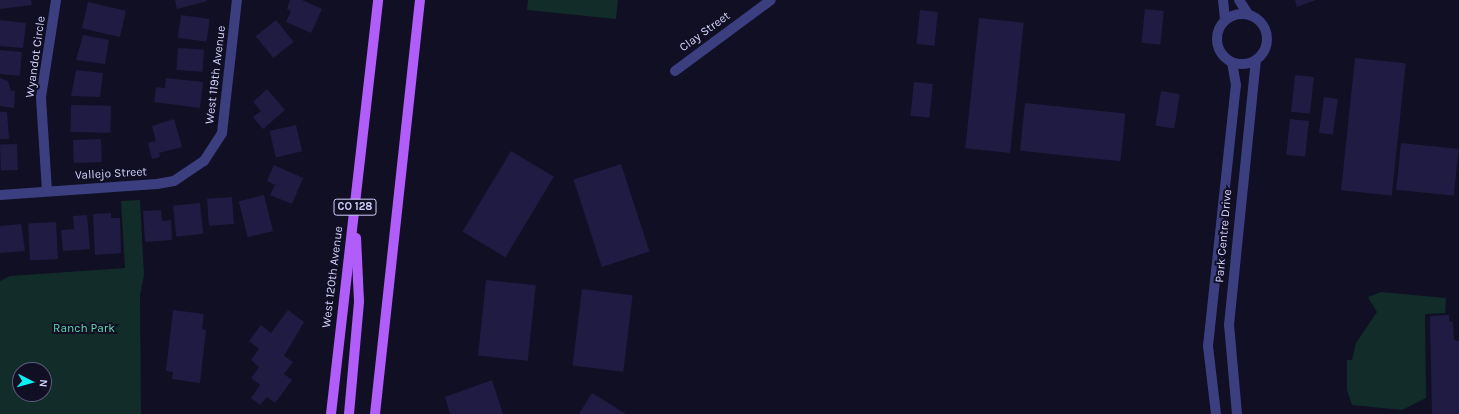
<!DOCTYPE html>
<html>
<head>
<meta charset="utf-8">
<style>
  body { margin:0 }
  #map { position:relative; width:1459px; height:414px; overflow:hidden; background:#100f23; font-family:Karla,sans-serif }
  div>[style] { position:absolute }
  .green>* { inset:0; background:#122c29 }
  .building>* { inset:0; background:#201b43; transform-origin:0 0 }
  .minor>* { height:10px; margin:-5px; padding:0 5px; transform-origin:5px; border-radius:5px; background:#3b3f80 }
  .minor>.ring { margin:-5px; padding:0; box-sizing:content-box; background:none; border:10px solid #3b3f80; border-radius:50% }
  .primary>* { height:10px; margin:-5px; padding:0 5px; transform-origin:5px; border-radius:5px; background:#b15df9 }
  span { translate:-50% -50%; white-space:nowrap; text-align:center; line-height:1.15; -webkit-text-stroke:4px #100f23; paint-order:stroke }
  .shield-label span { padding:1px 3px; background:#100f23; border:1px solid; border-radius:3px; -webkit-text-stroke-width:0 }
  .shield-label { font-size:11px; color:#d3d2fd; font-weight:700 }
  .street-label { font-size:12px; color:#d3d2fd }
  .park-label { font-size:12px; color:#60dbb1 }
  .north { position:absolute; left:12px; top:362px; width:40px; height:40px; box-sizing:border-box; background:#100f23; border:1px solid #5e5d7a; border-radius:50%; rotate:96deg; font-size:11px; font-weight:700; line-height:16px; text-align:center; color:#d3d2fd }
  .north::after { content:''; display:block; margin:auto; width:14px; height:18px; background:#09f0f3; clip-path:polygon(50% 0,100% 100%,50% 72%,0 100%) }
</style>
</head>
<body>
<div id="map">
  <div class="green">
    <div style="clip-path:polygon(528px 0,618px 0,616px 19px,527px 10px)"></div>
    <div style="clip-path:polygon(evenodd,140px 200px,144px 275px,140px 296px,141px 414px,0 414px,0 281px,10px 276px,125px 268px,121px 201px,140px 200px,20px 370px,44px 370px,44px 394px,20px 394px,20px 370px)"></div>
    <div style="clip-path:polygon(1381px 292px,1446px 298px,1445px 313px,1425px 314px,1426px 398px,1402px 410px,1352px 405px,1347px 390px,1347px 360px,1352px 360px,1356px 343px,1377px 312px,1368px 297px)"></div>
  </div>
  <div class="building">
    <div style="clip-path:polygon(0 0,31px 0,32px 5px,0 9px)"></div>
    <div style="clip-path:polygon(175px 0,206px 0,207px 1px,177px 9px)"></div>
    <div style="clip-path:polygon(290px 0,302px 0,322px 9px,311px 33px,286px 22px,291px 11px,287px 9px)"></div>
    <div style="clip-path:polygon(1295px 0,1316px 0,1297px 7px)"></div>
    <div style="left:88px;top:2px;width:39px;height:27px;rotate:13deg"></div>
    <div style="left:1145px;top:9px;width:19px;height:34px;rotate:6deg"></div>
    <div style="left:920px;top:10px;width:18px;height:34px;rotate:6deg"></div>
    <div style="left:181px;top:15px;width:29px;height:23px;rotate:8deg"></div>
    <div style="left:979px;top:18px;width:45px;height:131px;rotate:6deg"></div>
    <div style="clip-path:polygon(0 20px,26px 23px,23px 48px,0 46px)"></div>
    <div style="left:276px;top:20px;width:28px;height:26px;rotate:51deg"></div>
    <div style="clip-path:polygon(83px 35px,109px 40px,105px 64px,76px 60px)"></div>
    <div style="left:178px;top:48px;width:26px;height:22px;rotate:4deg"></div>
    <div style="left:0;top:50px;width:22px;height:24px;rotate:5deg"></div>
    <div style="left:1355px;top:58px;width:51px;height:133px;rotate:6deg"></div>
    <div style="clip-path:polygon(76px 70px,103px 73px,100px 97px,71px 96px)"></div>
    <div style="left:1295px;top:75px;width:19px;height:37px;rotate:6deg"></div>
    <div style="clip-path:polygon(0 78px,8px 81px,11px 91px,15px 91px,14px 108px,0 106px)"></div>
    <div style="clip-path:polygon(166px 78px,203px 82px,200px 108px,154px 102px,156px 87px,165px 88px)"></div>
    <div style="left:914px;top:82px;width:19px;height:34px;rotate:6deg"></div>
    <div style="clip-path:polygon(267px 89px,285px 110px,263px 129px,253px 117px,261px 111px,253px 102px)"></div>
    <div style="left:1161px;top:91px;width:19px;height:35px;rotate:9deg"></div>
    <div style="left:1324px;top:97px;width:14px;height:36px;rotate:8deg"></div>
    <div style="left:1025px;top:103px;width:101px;height:48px;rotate:6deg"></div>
    <div style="left:71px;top:105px;width:40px;height:27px;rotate:1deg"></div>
    <div style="clip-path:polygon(0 112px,7px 112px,9px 139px,0 139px)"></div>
    <div style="clip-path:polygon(174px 119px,182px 147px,159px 153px,160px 157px,152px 159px,148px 143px,156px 141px,152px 126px)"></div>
    <div style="left:1290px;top:119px;width:19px;height:36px;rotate:6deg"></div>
    <div style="left:296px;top:125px;width:27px;height:27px;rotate:77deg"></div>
    <div style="left:101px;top:139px;width:23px;height:28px;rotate:88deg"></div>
    <div style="left:1401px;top:143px;width:58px;height:47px;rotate:6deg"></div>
    <div style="left:17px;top:144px;width:26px;height:17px;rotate:88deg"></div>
    <div style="left:511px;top:151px;width:50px;height:94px;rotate:31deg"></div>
    <div style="left:621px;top:164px;width:92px;height:50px;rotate:72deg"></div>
    <div style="clip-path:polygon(274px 165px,303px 178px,292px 204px,270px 195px,275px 185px,267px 181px)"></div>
    <div style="left:264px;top:195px;width:37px;height:26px;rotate:76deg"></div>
    <div style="left:232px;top:197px;width:27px;height:25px;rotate:86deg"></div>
    <div style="left:200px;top:203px;width:31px;height:27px;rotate:84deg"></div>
    <div style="clip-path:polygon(161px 210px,162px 221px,171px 220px,172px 240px,145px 242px,143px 211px)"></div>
    <div style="clip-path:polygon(111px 213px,111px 218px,120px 218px,121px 253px,95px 255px,93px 214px)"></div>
    <div style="clip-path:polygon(87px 215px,90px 249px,63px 251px,61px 230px,74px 229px,73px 216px)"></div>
    <div style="left:56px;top:222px;width:37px;height:28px;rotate:87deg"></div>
    <div style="clip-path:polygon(21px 224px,25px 251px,0 253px,0 226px)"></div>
    <div style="left:486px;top:280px;width:50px;height:76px;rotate:6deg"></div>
    <div style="left:582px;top:289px;width:51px;height:77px;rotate:7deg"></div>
    <div style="clip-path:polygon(173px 310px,204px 314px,202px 329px,206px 330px,200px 383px,172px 379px,173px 372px,166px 371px)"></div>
    <div style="clip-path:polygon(288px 310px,304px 322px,284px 356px,293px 362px,284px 374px,292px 380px,275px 403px,267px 397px,260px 405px,251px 398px,260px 385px,251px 378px,259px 367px,251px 360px,259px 349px,249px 341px,261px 325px,271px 333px)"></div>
    <div style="clip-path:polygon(1449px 315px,1449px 321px,1453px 322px,1454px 340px,1459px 341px,1459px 414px,1432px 414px,1430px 316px)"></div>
    <div style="clip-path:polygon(492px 380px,503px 414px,450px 414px,445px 397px)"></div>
    <div style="clip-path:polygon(592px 393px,626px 414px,579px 414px)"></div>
  </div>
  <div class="minor">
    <div style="left:1223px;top:0;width:20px;rotate:84deg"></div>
    <div style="left:1239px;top:0;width:17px;rotate:57deg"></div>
    <div class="ring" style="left:1217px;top:14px;width:40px;height:40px"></div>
    <div style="left:675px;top:71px;width:119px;rotate:-36.5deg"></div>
    <div style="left:47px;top:191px;width:94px;rotate:-93.7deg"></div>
    <div style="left:41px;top:97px;width:98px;rotate:-81.2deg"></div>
    <div style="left:0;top:195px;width:157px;rotate:-4deg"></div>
    <div style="left:157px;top:184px;width:17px;rotate:-10deg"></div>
    <div style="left:174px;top:181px;width:36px;rotate:-34deg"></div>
    <div style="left:204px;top:161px;width:33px;rotate:-57deg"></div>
    <div style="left:222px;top:133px;width:134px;rotate:-83.6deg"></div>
    <div style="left:1216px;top:414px;width:68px;rotate:-96.7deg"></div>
    <div style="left:1208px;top:346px;width:262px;rotate:-83.9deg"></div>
    <div style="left:1236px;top:85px;width:22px;rotate:-100deg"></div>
    <div style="left:1237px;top:414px;width:89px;rotate:-95.1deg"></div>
    <div style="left:1229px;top:325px;width:265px;rotate:-84.2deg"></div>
  </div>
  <div class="primary">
    <div style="left:331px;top:414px;width:417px;rotate:-83.5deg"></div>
    <div style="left:349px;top:414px;width:113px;rotate:-84.9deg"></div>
    <div style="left:359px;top:301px;width:63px;rotate:-92.7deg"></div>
    <div style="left:375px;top:414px;width:416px;rotate:-83.8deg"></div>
  </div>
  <div class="shield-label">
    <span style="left:355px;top:207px">CO 128</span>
  </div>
  <div class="street-label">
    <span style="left:705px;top:32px;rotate:-36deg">Clay Street</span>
    <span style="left:36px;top:57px;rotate:-82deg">Wyandot Circle</span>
    <span style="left:216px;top:75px;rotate:-83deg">West 119th Avenue</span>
    <span style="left:111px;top:174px;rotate:-3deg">Vallejo Street</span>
    <span style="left:1224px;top:236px;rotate:-85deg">Park Centre Drive</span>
    <span style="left:333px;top:277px;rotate:-83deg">West 120th Avenue</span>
  </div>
  <div class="park-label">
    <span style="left:84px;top:329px">Ranch Park</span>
  </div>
  <div class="north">N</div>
</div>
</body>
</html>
